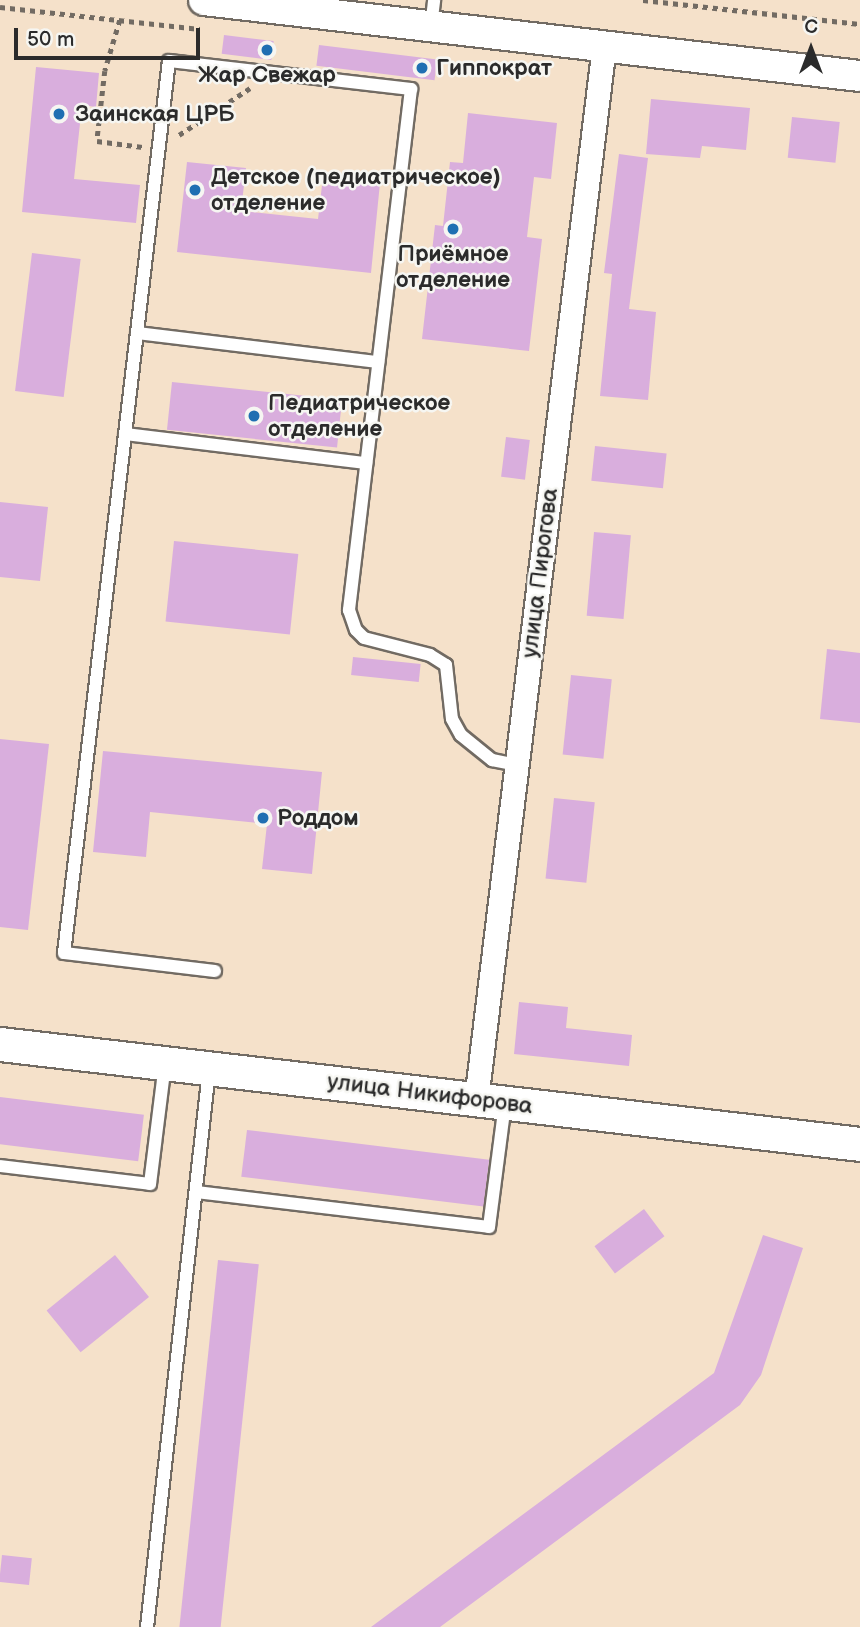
<!DOCTYPE html>
<html>
<head>
<meta charset="utf-8">
<style>
  body { margin:0 }
  #map { position:relative; width:860px; height:1627px; overflow:hidden; background:#f5e1ca; font-family:"Balsamiq Sans",sans-serif }
  div>[style] { position:absolute }
  .building>* { inset:0; background:#d9aedd; transform-origin:0 0 }
  .path>* { height:4.5px; margin-top:-2.25px; transform-origin:0; background:repeating-linear-gradient(90deg,#726b63 0 5px,transparent 0 10px) }
  .roads { filter:drop-shadow(2px 0 #726b63) drop-shadow(-2px 0 #726b63) drop-shadow(0 2px #726b63) drop-shadow(0 -2px #726b63) }
  .service>* { height:12px; margin:-6px; padding:0 6px; transform-origin:6px; border-radius:6px; background:#fff }
  .minor>* { height:23px; margin:-11.5px; padding:0 11.5px; transform-origin:11.5px; border-radius:11.5px; background:#fff }
  .tertiary>* { height:30px; margin:-15px; padding:0 15px; transform-origin:15px; border-radius:15px; background:#fff }
  .secondary>* { height:33px; margin:-16.5px; padding:0 16.5px; transform-origin:16.5px; border-radius:16.5px; background:#fff }
  .dots>* { width:19px; height:19px; translate:-50% -50%; box-sizing:border-box; border:4px solid #f6f6f2; border-radius:50% }
  span { translate:-50% -50%; white-space:nowrap; text-align:center; line-height:1.15; -webkit-text-stroke:5px #f6f6f2; paint-order:stroke }
  .poi-label { font-size:23px; color:#2b2b2b; font-weight:700 }
  .left { translate:0 -50%; text-align:left }
  .street-label { font-size:23px; color:#2b2b2b }
  .north { position:absolute; left:776px; top:14px; width:70px; height:70px; -webkit-text-stroke:5px #f6f6f2; paint-order:stroke; rotate:0deg; font-size:19px; font-weight:700; line-height:28px; text-align:center; color:#2b2b2b }
  .north::after { content:''; display:block; margin:auto; width:24px; height:32px; background:#2b2b2b; clip-path:polygon(50% 0,100% 100%,50% 72%,0 100%) }
  .scale { position:absolute; left:14px; top:28px; width:186px; height:32px; box-sizing:border-box; border:4px solid #2b2b2b; border-top:0; padding-left:9px; font-size:21px; line-height:24px; white-space:nowrap; color:#2b2b2b; -webkit-text-stroke:5px #f6f6f2; paint-order:stroke }
</style>
</head>
<body>
<div id="map">
  <div class="building">
    <div style="left:224px;top:35px;width:50px;height:19px;rotate:7deg"></div>
    <div style="left:319px;top:45px;width:119px;height:21px;rotate:7deg"></div>
    <div style="clip-path:polygon(36px 67px,99px 73px,96px 107px,82px 105px,74px 179px,140px 185px,136px 223px,22px 212px)"></div>
    <div style="clip-path:polygon(651px 99px,750px 108px,746px 150px,702px 146px,700px 158px,646px 154px)"></div>
    <div style="clip-path:polygon(468px 113px,557px 123px,551px 179px,534px 177px,527px 237px,542px 239px,529px 351px,422px 339px,435px 225px,443px 226px,450px 162px,463px 163px)"></div>
    <div style="left:792px;top:117px;width:48px;height:41px;rotate:6deg"></div>
    <div style="clip-path:polygon(619px 154px,648px 158px,629px 309px,656px 312px,648px 400px,600px 396px,612px 274px,604px 273px)"></div>
    <div style="clip-path:polygon(187px 162px,246px 168px,241px 211px,318px 219px,323px 177px,380px 183px,371px 273px,177px 252px)"></div>
    <div style="left:32px;top:253px;width:49px;height:139px;rotate:7deg"></div>
    <div style="left:172px;top:382px;width:171px;height:48px;rotate:6deg"></div>
    <div style="left:506px;top:437px;width:24px;height:40px;rotate:7deg"></div>
    <div style="left:595px;top:446px;width:72px;height:35px;rotate:6deg"></div>
    <div style="clip-path:polygon(0 502px,48px 507px,40px 581px,0 577px)"></div>
    <div style="left:594px;top:532px;width:37px;height:84px;rotate:5deg"></div>
    <div style="left:174px;top:541px;width:125px;height:81px;rotate:6deg"></div>
    <div style="clip-path:polygon(827px 649px,860px 653px,860px 723px,820px 719px)"></div>
    <div style="left:353px;top:657px;width:68px;height:18px;rotate:6deg"></div>
    <div style="left:571px;top:675px;width:41px;height:80px;rotate:6deg"></div>
    <div style="clip-path:polygon(0 739px,49px 744px,28px 930px,0 927px)"></div>
    <div style="clip-path:polygon(103px 751px,322px 772px,312px 874px,262px 869px,267px 824px,150px 812px,146px 857px,93px 852px)"></div>
    <div style="left:554px;top:798px;width:41px;height:81px;rotate:6deg"></div>
    <div style="clip-path:polygon(519px 1002px,568px 1007px,566px 1028px,632px 1035px,629px 1066px,514px 1054px)"></div>
    <div style="left:0;top:1097px;width:145px;height:47px;rotate:7deg"></div>
    <div style="left:247px;top:1130px;width:244px;height:47px;rotate:7deg"></div>
    <div style="left:644px;top:1209px;width:34px;height:62px;rotate:53deg"></div>
    <div style="clip-path:polygon(763px 1235px,803px 1248px,761px 1375px,740px 1405px,440px 1627px,371px 1627px,714px 1373px)"></div>
    <div style="left:115px;top:1255px;width:54px;height:88px;rotate:51deg"></div>
    <div style="left:218px;top:1260px;width:41px;height:369px;rotate:6deg"></div>
    <div style="left:2px;top:1555px;width:30px;height:27px;rotate:6deg"></div>
  </div>
  <div class="path">
    <div style="left:643px;top:0;width:218px;rotate:6.3deg"></div>
    <div style="left:0;top:7px;width:201px;rotate:6.3deg"></div>
    <div style="left:120px;top:20px;width:53px;rotate:106.4deg"></div>
    <div style="left:105px;top:71px;width:70px;rotate:96.5deg"></div>
    <div style="left:97px;top:141px;width:46px;rotate:7.4deg"></div>
    <div style="left:179px;top:135px;width:85px;rotate:-33.5deg"></div>
  </div>
  <div class="roads">
    <div class="service">
      <div style="left:431px;top:26px;width:26px;rotate:-83deg"></div>
      <div style="left:137px;top:333px;width:243px;rotate:6.9deg"></div>
      <div style="left:125px;top:434px;width:243px;rotate:6.9deg"></div>
      <div style="left:215px;top:971px;width:152px;rotate:-173.2deg"></div>
      <div style="left:64px;top:953px;width:898px;rotate:-83.29deg"></div>
      <div style="left:169px;top:61px;width:244px;rotate:6.6deg"></div>
      <div style="left:411px;top:89px;width:525px;rotate:96.79deg"></div>
      <div style="left:349px;top:610px;width:21px;rotate:71deg"></div>
      <div style="left:356px;top:630px;width:11px;rotate:45deg"></div>
      <div style="left:364px;top:638px;width:68px;rotate:14.4deg"></div>
      <div style="left:430px;top:655px;width:19px;rotate:32deg"></div>
      <div style="left:446px;top:665px;width:54px;rotate:83.7deg"></div>
      <div style="left:452px;top:719px;width:18px;rotate:61deg"></div>
      <div style="left:461px;top:735px;width:40px;rotate:39deg"></div>
      <div style="left:492px;top:760px;width:25px;rotate:11deg"></div>
      <div style="left:0;top:1166px;width:151px;rotate:6.8deg"></div>
      <div style="left:150px;top:1184px;width:122px;rotate:-82.9deg"></div>
      <div style="left:196px;top:1192px;width:295px;rotate:6.8deg"></div>
      <div style="left:489px;top:1227px;width:125px;rotate:-82.6deg"></div>
      <div style="left:147px;top:1627px;width:559px;rotate:-83.64deg"></div>
    </div>
    <div class="minor">
      <div style="left:476px;top:1100px;width:1062px;rotate:-83.08deg"></div>
    </div>
    <div class="tertiary">
      <div style="left:204px;top:0;width:660px;rotate:6.61deg"></div>
    </div>
    <div class="secondary">
      <div style="left:0;top:1044px;width:866px;rotate:6.63deg"></div>
    </div>
  </div>
  <div class="dots">
    <div style="left:267px;top:50px;background:#1f6fb2"></div>
    <div style="left:422px;top:68px;background:#1f6fb2"></div>
    <div style="left:59px;top:114px;background:#1f6fb2"></div>
    <div style="left:195px;top:190px;background:#1f6fb2"></div>
    <div style="left:453px;top:229px;background:#1f6fb2"></div>
    <div style="left:254px;top:416px;background:#1f6fb2"></div>
    <div style="left:263px;top:818px;background:#1f6fb2"></div>
  </div>
  <div class="poi-label">
    <span class="left" style="left:436px;top:68px">Гиппократ</span>
    <span style="left:267px;top:75px">Жар Свежар</span>
    <span class="left" style="left:75px;top:114px">Заинская ЦРБ</span>
    <span class="left" style="left:211px;top:190px">Детское (педиатрическое)<br>отделение</span>
    <span style="left:453px;top:267px">Приёмное<br>отделение</span>
    <span class="left" style="left:268px;top:416px">Педиатрическое<br>отделение</span>
    <span class="left" style="left:277px;top:818px">Роддом</span>
  </div>
  <div class="street-label">
    <span style="left:540px;top:573px;rotate:-83deg">улица Пирогова</span>
    <span style="left:430px;top:1094px;rotate:7deg">улица Никифорова</span>
  </div>
  <div class="north">С</div>
  <div class="scale">50 m</div>
</div>
</body>
</html>
